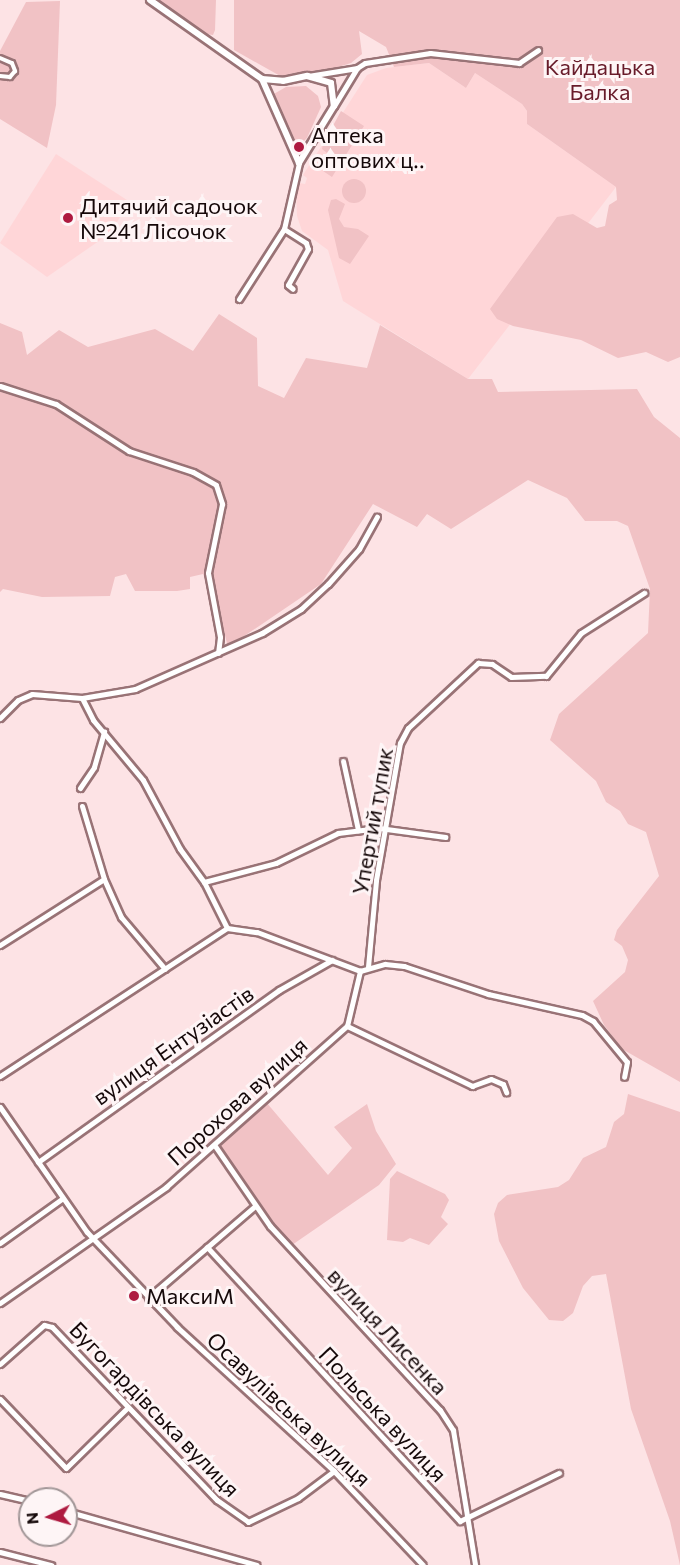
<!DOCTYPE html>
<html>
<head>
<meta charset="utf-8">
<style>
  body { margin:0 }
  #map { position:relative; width:680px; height:1565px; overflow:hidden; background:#fde3e5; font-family:Commissioner,sans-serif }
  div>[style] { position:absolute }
  .built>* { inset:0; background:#ffd6d8 }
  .green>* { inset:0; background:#f1c2c5 }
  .round { border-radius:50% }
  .roads { filter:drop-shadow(2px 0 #997376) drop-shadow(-2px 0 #997376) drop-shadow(0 2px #997376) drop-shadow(0 -2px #997376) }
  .pedestrian>* { height:4px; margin:-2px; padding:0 2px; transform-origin:2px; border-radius:2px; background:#fff }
  .minor>* { height:5px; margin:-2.5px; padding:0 2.5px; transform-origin:2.5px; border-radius:2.5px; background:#fff }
  .tertiary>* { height:6px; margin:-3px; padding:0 3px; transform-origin:3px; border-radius:3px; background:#fff }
  .dots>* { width:16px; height:16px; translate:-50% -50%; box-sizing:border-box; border:3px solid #fef5f6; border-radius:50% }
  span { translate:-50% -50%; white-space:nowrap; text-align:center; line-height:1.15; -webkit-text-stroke:6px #fef5f6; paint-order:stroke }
  .park-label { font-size:22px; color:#681b2a }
  .poi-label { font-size:22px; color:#150809 }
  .left { translate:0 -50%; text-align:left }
  .street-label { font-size:22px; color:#150809 }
  .north { position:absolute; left:18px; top:1487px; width:60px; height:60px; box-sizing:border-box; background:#fef5f6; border:2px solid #a19697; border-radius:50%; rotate:265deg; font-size:16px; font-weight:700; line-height:24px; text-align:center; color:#150809 }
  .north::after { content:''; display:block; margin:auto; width:21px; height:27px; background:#ae1a40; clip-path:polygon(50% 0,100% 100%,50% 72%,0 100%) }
</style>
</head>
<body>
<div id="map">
  <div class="built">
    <div style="clip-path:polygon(429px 63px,466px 88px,475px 73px,522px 104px,527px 111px,527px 124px,616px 187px,468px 379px,343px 301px,328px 250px,302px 231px,297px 216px,296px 189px,299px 183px,305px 184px,307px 178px,303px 175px,367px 75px,386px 68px)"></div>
    <div style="clip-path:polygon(56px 154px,130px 202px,109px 234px,47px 277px,0 243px)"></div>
  </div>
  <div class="green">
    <div style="clip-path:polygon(154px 0,216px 0,215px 30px,213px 35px,206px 34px)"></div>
    <div style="clip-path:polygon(234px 0,680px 0,680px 357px,668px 362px,646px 352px,618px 358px,581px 340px,513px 326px,497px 319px,490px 309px,557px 217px,573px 214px,597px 228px,605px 226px,609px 205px,617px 200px,616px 187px,527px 124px,527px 111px,522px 104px,475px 73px,466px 88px,429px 63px,394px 67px,386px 47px,359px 31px,362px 54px,351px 63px,319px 73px,282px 77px,234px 50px)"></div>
    <div style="clip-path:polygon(60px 1px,56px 105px,47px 148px,0 119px,0 51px,26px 2px)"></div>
    <div style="clip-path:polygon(306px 86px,318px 96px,321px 107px,307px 138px,296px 149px,272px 95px,286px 87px)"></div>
    <div style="clip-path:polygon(341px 111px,364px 126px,332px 177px,323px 171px,332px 157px,322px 149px,323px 144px)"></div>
    <div class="round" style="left:342px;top:179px;width:24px;height:24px"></div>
    <div style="clip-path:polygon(336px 199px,345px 204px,339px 219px,344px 227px,358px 229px,369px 236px,350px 264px,339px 258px,328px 210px,331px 200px)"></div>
    <div style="clip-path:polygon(219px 314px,257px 338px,258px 386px,284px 398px,306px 358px,367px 368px,380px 325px,468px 379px,492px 379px,498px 392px,637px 389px,654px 417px,680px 438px,680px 1082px,622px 1049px,604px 1025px,593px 1001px,625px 972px,628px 960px,622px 946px,614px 940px,617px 930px,659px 876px,646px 832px,628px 824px,620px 811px,606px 802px,596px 781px,550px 740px,559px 714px,648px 633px,650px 589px,628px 526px,617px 521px,585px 521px,567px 498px,528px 480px,451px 529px,427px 514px,417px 527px,373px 504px,321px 584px,228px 647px,216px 601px,203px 574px,190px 577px,190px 589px,177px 591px,135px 591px,126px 574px,115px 577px,110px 596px,42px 597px,3px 589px,0 592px,0 323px,22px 332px,27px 355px,59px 330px,88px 347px,155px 329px,193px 351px)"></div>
    <div style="clip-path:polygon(628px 1094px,680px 1112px,680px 1565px,670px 1521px,631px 1409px,606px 1274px,592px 1276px,583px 1286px,573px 1313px,563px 1321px,549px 1320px,523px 1288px,499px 1241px,494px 1214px,498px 1203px,507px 1195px,558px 1187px,569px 1180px,583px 1158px,606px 1147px,614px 1122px,624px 1114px)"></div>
    <div style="clip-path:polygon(266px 1102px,328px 1175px,352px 1148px,334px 1127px,367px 1104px,376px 1131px,396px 1164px,379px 1185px,292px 1245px,272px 1226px,223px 1156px,221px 1144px)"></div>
    <div style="clip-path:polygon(397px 1171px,445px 1194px,449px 1200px,441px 1217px,448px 1224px,429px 1245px,410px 1238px,403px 1242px,387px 1240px,390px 1179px)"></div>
  </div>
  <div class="roads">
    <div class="pedestrian">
      <div style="left:0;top:58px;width:13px;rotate:23deg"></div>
      <div style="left:12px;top:63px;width:9px;rotate:69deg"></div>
      <div style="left:15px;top:71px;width:8px;rotate:130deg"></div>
      <div style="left:10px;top:77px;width:10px;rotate:-174deg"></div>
    </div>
    <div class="minor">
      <div style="left:308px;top:76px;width:50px;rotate:-9.3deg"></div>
      <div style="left:334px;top:106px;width:44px;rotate:-58.8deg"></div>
      <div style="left:357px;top:68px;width:9px;rotate:-32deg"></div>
      <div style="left:365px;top:63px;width:66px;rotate:-8.7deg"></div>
      <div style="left:430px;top:53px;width:90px;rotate:6.4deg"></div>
      <div style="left:519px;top:63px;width:23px;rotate:-34deg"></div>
      <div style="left:284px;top:229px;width:26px;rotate:32deg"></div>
      <div style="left:306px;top:243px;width:6px;rotate:72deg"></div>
      <div style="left:308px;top:249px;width:41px;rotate:119.1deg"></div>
      <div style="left:288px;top:285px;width:6px;rotate:39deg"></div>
      <div style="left:239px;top:299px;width:83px;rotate:-57.3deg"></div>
      <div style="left:284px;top:229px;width:68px;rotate:-77.2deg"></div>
      <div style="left:0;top:386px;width:59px;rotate:17.8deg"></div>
      <div style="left:56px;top:404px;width:87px;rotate:32.8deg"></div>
      <div style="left:129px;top:451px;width:67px;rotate:18.2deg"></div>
      <div style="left:193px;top:472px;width:26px;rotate:29deg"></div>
      <div style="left:216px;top:485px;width:20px;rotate:72deg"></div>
      <div style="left:222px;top:504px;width:70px;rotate:101.5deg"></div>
      <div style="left:208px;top:573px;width:65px;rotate:79.4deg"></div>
      <div style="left:220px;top:637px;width:16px;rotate:97deg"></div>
      <div style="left:82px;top:698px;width:25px;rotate:63deg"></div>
      <div style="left:93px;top:720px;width:78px;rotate:50.2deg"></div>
      <div style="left:143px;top:780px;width:78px;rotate:61.8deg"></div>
      <div style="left:180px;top:849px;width:41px;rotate:54deg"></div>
      <div style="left:204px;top:882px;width:51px;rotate:63.4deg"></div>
      <div style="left:0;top:718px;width:25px;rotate:-45deg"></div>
      <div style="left:18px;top:700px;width:15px;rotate:-23deg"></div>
      <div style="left:32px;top:694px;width:50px;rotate:4.6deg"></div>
      <div style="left:82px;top:698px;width:54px;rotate:-9.6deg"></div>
      <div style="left:135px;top:689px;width:139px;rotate:-23.8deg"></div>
      <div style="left:262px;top:633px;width:46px;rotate:-31.6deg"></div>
      <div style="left:301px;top:609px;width:37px;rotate:-43deg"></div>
      <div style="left:328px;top:584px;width:47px;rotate:-48.5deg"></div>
      <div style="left:359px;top:549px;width:37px;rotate:-61deg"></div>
      <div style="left:343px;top:761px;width:71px;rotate:77.7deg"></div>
      <div style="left:80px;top:788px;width:25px;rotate:-56deg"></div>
      <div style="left:94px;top:767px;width:37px;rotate:-74deg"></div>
      <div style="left:82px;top:806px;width:76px;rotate:73.2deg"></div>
      <div style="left:104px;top:879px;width:42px;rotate:65.9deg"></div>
      <div style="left:121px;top:917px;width:68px;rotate:49.8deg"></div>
      <div style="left:204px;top:882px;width:74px;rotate:-14.8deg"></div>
      <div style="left:276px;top:863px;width:69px;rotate:-25.8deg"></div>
      <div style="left:338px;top:833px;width:41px;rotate:-7deg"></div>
      <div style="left:379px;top:828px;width:67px;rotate:7.8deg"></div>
      <div style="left:0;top:945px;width:123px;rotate:-32.4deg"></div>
      <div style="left:368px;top:967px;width:87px;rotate:-84.7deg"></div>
      <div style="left:376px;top:880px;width:139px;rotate:-80.1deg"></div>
      <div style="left:400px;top:743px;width:17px;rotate:-62deg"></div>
      <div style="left:408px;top:728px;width:96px;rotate:-42.9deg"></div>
      <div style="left:478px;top:663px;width:14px;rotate:4deg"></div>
      <div style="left:492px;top:664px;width:23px;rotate:34deg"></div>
      <div style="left:511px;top:677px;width:35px;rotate:-2deg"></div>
      <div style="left:546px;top:676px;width:55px;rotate:-50.9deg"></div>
      <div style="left:581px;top:633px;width:75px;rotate:-32.4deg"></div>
      <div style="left:347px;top:1026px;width:57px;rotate:-76.7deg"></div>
      <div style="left:0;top:1076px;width:271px;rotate:-33.1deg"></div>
      <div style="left:227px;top:928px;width:30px;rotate:8deg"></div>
      <div style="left:257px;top:932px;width:110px;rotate:20.7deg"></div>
      <div style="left:360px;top:971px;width:26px;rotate:-16deg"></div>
      <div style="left:385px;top:964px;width:19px;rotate:6deg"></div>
      <div style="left:404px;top:966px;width:89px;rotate:18.4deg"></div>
      <div style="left:488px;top:994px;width:96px;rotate:12.6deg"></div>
      <div style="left:582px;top:1015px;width:13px;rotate:29deg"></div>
      <div style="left:593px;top:1021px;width:53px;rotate:50.3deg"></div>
      <div style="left:627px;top:1062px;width:15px;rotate:101deg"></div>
      <div style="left:0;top:1107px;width:152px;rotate:55.2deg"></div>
      <div style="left:87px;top:1232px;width:131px;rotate:46.5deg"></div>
      <div style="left:177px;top:1327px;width:213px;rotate:42.5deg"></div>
      <div style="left:334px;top:1471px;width:129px;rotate:46.6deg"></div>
      <div style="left:215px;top:1146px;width:97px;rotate:55.5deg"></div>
      <div style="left:270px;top:1226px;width:251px;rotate:47.3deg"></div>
      <div style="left:440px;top:1410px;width:24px;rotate:57deg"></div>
      <div style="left:453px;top:1430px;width:137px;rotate:80.7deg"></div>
      <div style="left:38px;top:1162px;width:296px;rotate:-35.5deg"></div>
      <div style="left:279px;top:990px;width:61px;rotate:-29.5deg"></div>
      <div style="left:0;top:1243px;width:77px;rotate:-35.5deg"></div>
      <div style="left:207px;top:1247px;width:373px;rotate:47.3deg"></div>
      <div style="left:460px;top:1521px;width:110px;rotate:-25.9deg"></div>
      <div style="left:148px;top:1298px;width:141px;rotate:-40.7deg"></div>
      <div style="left:0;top:1303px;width:203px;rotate:-34.9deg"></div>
      <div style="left:166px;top:1187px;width:242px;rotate:-41.7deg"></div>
      <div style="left:347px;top:1026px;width:139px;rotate:25.6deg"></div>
      <div style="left:472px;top:1086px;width:20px;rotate:-20deg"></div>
      <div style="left:491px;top:1079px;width:13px;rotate:23deg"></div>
      <div style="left:503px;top:1084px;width:9px;rotate:69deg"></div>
      <div style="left:0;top:1364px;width:59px;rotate:-41.6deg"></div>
      <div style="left:44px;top:1325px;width:8px;rotate:14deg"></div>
      <div style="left:52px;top:1327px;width:239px;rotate:46.4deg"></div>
      <div style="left:217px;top:1500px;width:38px;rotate:35deg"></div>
      <div style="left:248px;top:1522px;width:55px;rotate:-25.6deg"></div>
      <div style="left:298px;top:1498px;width:45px;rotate:-36.9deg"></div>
      <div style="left:0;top:1399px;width:95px;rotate:46.3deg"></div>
      <div style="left:66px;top:1468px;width:86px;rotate:-44.5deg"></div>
      <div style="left:0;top:1494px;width:31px;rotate:13deg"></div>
      <div style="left:66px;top:1511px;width:198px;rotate:15.8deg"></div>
      <div style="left:0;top:1552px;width:53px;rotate:14.3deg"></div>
    </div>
    <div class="tertiary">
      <div style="left:150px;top:0;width:137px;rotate:35.2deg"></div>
      <div style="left:262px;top:79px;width:21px;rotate:5deg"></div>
      <div style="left:283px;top:81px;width:25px;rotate:-12deg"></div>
      <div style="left:307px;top:76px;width:25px;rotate:16deg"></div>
      <div style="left:331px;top:83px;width:23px;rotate:83deg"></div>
      <div style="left:334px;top:106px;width:67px;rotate:121.6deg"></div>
      <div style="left:299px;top:163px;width:92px;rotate:-113.8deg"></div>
    </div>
  </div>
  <div class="dots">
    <div style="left:299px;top:147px;background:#ae1a40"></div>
    <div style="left:68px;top:218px;background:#ae1a40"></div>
    <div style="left:134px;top:1296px;background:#ae1a40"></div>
  </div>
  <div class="park-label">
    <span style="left:600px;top:79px">Кайдацька<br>Балка</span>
  </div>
  <div class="poi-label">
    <span class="left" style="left:311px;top:147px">Аптека<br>оптових ц‥</span>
    <span class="left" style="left:80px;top:218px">Дитячий садочок<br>№241 Лісочок</span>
    <span class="left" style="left:146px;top:1296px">МаксиМ</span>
  </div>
  <div class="street-label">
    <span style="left:372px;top:821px;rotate:-80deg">Упертий тупик</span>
    <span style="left:173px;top:1045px;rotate:-35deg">вулиця Ентузіастів</span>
    <span style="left:237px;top:1101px;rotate:-42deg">Порохова вулиця</span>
    <span style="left:388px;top:1331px;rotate:47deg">вулиця Лисенка</span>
    <span style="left:155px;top:1409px;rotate:46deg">Бугогардівська вулиця</span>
    <span style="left:289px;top:1409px;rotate:43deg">Осавулівська вулиця</span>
    <span style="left:383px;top:1414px;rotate:47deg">Польська вулиця</span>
  </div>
  <div class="north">N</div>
</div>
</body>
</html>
